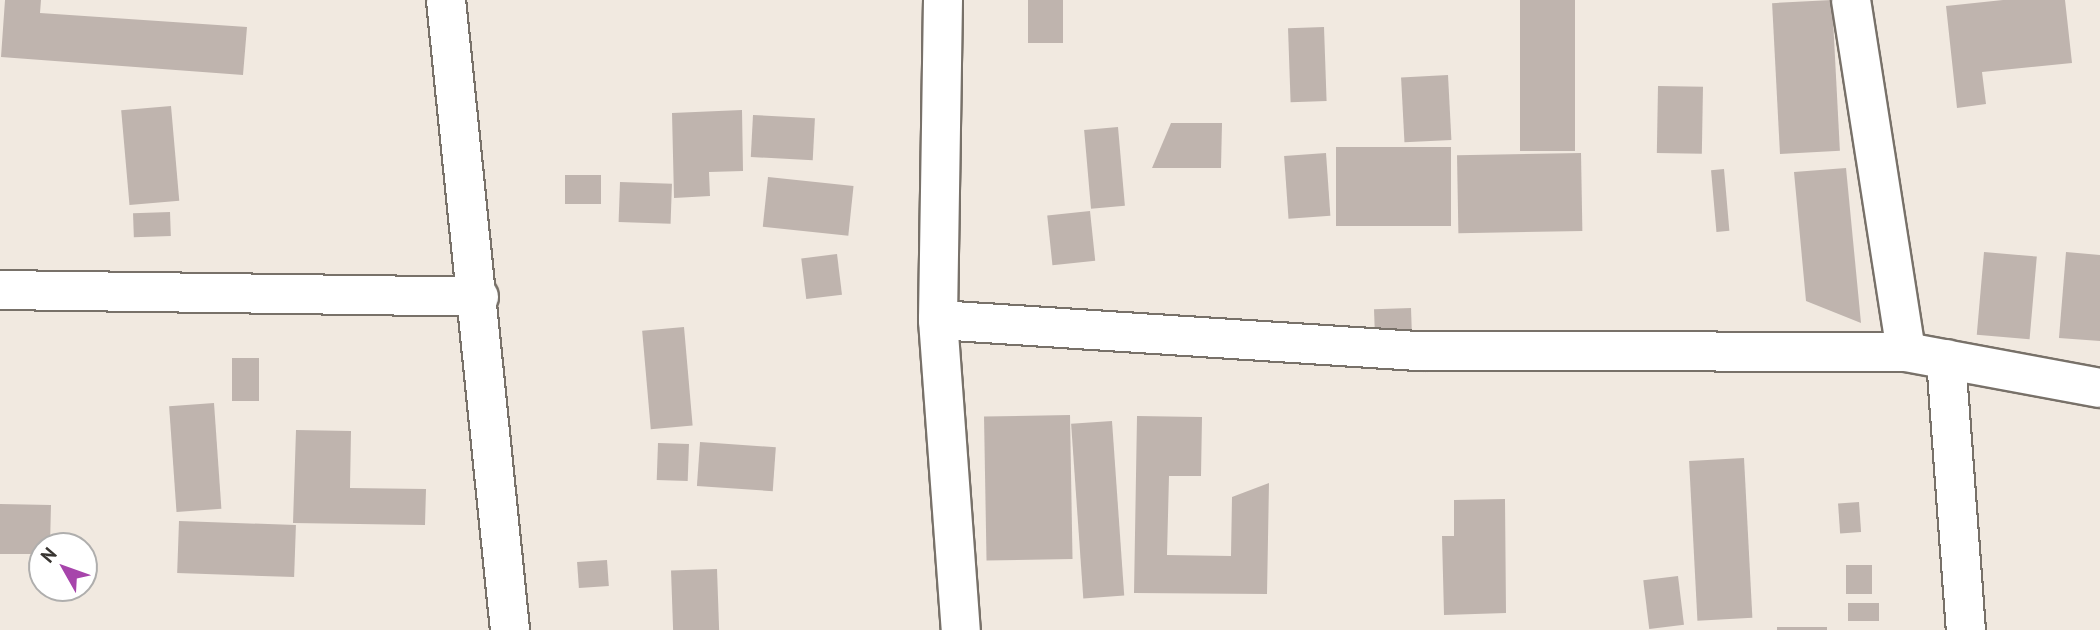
<!DOCTYPE html>
<html>
<head>
<meta charset="utf-8">
<style>
  body { margin:0 }
  #map { position:relative; width:2100px; height:630px; overflow:hidden; background:#f1e9e0; font-family:"PT Sans",sans-serif }
  div>[style] { position:absolute }
  .building>* { inset:0; background:#bfb4ae; transform-origin:0 0 }
  .roads { filter:drop-shadow(2px 0 #787169) drop-shadow(-2px 0 #787169) drop-shadow(0 2px #787169) drop-shadow(0 -2px #787169) }
  .minor>* { height:38px; margin:-19px; padding:0 19px; transform-origin:19px; border-radius:19px; background:#fff }
  span { translate:-50% -50%; white-space:nowrap; text-align:center; line-height:1.15; -webkit-text-stroke:5px #fff; paint-order:stroke }
  .north { position:absolute; left:28px; top:532px; width:70px; height:70px; box-sizing:border-box; background:#fff; border:2px solid #afaead; border-radius:50%; rotate:310deg; font-size:19px; font-weight:700; line-height:28px; text-align:center; color:#383531 }
  .north::after { content:''; display:block; margin:auto; width:24px; height:32px; background:#a745ab; clip-path:polygon(50% 0,100% 100%,50% 72%,0 100%) }
</style>
</head>
<body>
<div id="map">
  <div class="building">
    <div style="clip-path:polygon(5px 0,41px 0,40px 13px,247px 27px,243px 75px,1px 57px)"></div>
    <div style="left:1028px;top:0;width:35px;height:43px"></div>
    <div style="left:1520px;top:0;width:55px;height:151px"></div>
    <div style="left:1832px;top:0;width:151px;height:60px;rotate:87deg"></div>
    <div style="clip-path:polygon(2003px 0,2065px 0,2072px 63px,1982px 72px,1986px 104px,1957px 108px,1946px 6px)"></div>
    <div style="left:1324px;top:27px;width:74px;height:36px;rotate:88deg"></div>
    <div style="left:1448px;top:75px;width:65px;height:47px;rotate:87deg"></div>
    <div style="left:1658px;top:86px;width:45px;height:67px;rotate:1deg"></div>
    <div style="left:171px;top:106px;width:95px;height:50px;rotate:85deg"></div>
    <div style="clip-path:polygon(742px 110px,743px 171px,709px 172px,710px 196px,674px 198px,672px 113px)"></div>
    <div style="left:753px;top:115px;width:62px;height:42px;rotate:3deg"></div>
    <div style="clip-path:polygon(1171px 123px,1222px 123px,1221px 168px,1152px 168px)"></div>
    <div style="left:1118px;top:127px;width:79px;height:34px;rotate:85deg"></div>
    <div style="left:1336px;top:147px;width:115px;height:79px"></div>
    <div style="left:1326px;top:153px;width:63px;height:42px;rotate:86deg"></div>
    <div style="left:1581px;top:153px;width:78px;height:124px;rotate:89deg"></div>
    <div style="clip-path:polygon(1846px 168px,1861px 323px,1806px 301px,1794px 172px)"></div>
    <div style="left:1724px;top:169px;width:62px;height:13px;rotate:85deg"></div>
    <div style="left:565px;top:175px;width:36px;height:29px"></div>
    <div style="left:768px;top:177px;width:86px;height:50px;rotate:6deg"></div>
    <div style="left:620px;top:182px;width:52px;height:40px;rotate:2deg"></div>
    <div style="left:1090px;top:211px;width:50px;height:43px;rotate:84deg"></div>
    <div style="left:170px;top:212px;width:24px;height:37px;rotate:88deg"></div>
    <div style="left:1984px;top:252px;width:53px;height:83px;rotate:5deg"></div>
    <div style="clip-path:polygon(2066px 252px,2100px 255px,2100px 341px,2059px 338px)"></div>
    <div style="left:837px;top:254px;width:41px;height:36px;rotate:83deg"></div>
    <div style="left:1411px;top:308px;width:24px;height:37px;rotate:88deg"></div>
    <div style="left:684px;top:327px;width:99px;height:42px;rotate:85deg"></div>
    <div style="left:232px;top:358px;width:27px;height:43px"></div>
    <div style="left:214px;top:403px;width:106px;height:45px;rotate:86deg"></div>
    <div style="left:1070px;top:415px;width:144px;height:86px;rotate:89deg"></div>
    <div style="clip-path:polygon(1137px 416px,1202px 417px,1201px 476px,1169px 476px,1167px 555px,1231px 556px,1232px 497px,1269px 483px,1267px 594px,1134px 593px)"></div>
    <div style="left:1112px;top:421px;width:175px;height:41px;rotate:86deg"></div>
    <div style="clip-path:polygon(296px 430px,351px 431px,350px 488px,426px 489px,425px 525px,293px 523px)"></div>
    <div style="left:700px;top:442px;width:76px;height:44px;rotate:4deg"></div>
    <div style="left:658px;top:443px;width:31px;height:37px;rotate:2deg"></div>
    <div style="left:1744px;top:458px;width:160px;height:55px;rotate:87deg"></div>
    <div style="clip-path:polygon(1505px 499px,1506px 613px,1444px 615px,1442px 536px,1454px 536px,1454px 500px)"></div>
    <div style="left:1859px;top:502px;width:30px;height:21px;rotate:86deg"></div>
    <div style="clip-path:polygon(0 504px,51px 505px,50px 546px,42px 546px,42px 554px,0 554px)"></div>
    <div style="left:179px;top:521px;width:117px;height:52px;rotate:2deg"></div>
    <div style="left:607px;top:560px;width:26px;height:30px;rotate:86deg"></div>
    <div style="left:1846px;top:565px;width:26px;height:29px"></div>
    <div style="left:717px;top:569px;width:61px;height:46px;rotate:88deg"></div>
    <div style="left:1678px;top:576px;width:49px;height:35px;rotate:83deg"></div>
    <div style="left:1848px;top:603px;width:31px;height:18px"></div>
    <div style="left:1777px;top:627px;width:50px;height:3px"></div>
  </div>
  <div class="roads">
    <div class="minor">
      <div style="left:446px;top:0;width:633px;rotate:84.2deg"></div>
      <div style="left:943px;top:0;width:320px;rotate:90.9deg"></div>
      <div style="left:938px;top:320px;width:311px;rotate:85.8deg"></div>
      <div style="left:1851px;top:0;width:356px;rotate:81.1deg"></div>
      <div style="left:0;top:290px;width:479px;rotate:0.8deg"></div>
      <div style="left:938px;top:320px;width:484px;rotate:3.7deg"></div>
      <div style="left:1421px;top:351px;width:485px;rotate:0.1deg"></div>
      <div style="left:1906px;top:352px;width:197px;rotate:10.5deg"></div>
      <div style="left:1946px;top:359px;width:272px;rotate:85.8deg"></div>
    </div>
  </div>
  <div class="north">N</div>
</div>
</body>
</html>
